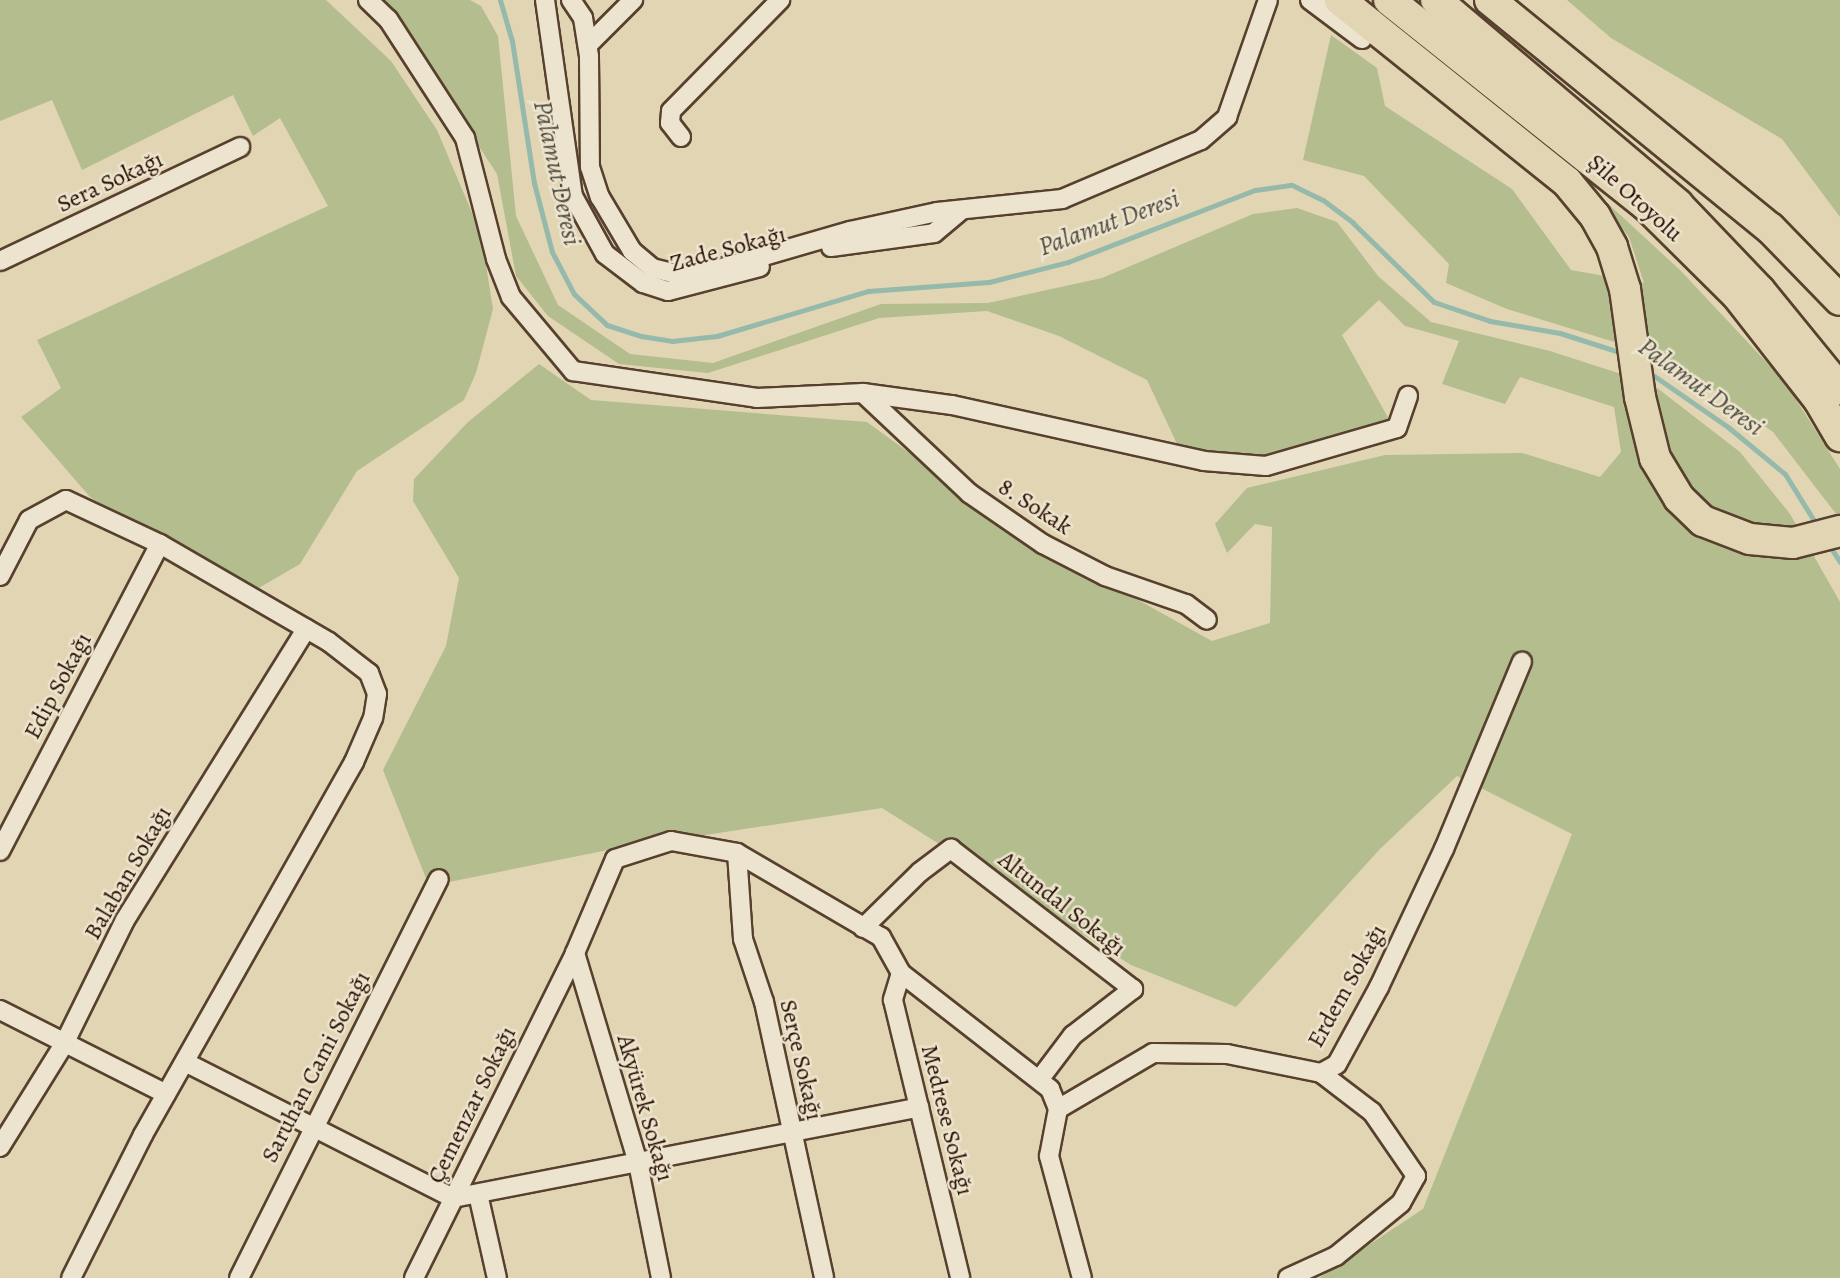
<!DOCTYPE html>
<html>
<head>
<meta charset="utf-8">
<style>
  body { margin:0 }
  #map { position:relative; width:1840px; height:1278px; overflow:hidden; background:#e2d5b4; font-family:Alegreya,serif }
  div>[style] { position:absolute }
  .green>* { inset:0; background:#b3bd8e }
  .stream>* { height:5px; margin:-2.5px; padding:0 2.5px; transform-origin:2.5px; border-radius:2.5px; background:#95b9aa }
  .roads { filter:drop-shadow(2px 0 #57402d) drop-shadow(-2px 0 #57402d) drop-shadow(0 2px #57402d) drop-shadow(0 -2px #57402d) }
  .minor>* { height:18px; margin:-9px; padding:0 9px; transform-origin:9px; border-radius:9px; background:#ece4ce }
  .trunk>* { height:30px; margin:-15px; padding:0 15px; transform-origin:15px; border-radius:15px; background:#e2d5b4 }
  span { translate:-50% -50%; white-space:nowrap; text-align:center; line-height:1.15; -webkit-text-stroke:5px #ece4ce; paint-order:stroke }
  .street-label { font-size:24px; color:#290e00 }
  .water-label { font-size:26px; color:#4f4a3c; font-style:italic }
</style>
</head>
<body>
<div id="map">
  <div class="green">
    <div style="clip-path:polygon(0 0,326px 0,391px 61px,437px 130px,481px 234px,493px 309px,476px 373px,464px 400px,357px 471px,300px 564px,243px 597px,90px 497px,21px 417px,61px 388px,37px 340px,328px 206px,280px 118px,253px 136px,233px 95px,82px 170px,52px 100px,0 121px)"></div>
    <div style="clip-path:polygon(383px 0,470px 0,481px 6px,498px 36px,516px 216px,558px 305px,630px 354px,713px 363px,881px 304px,988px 303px,1102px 278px,1253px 214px,1297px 208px,1337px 222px,1378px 276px,1431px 322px,1550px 351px,1652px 384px,1740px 452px,1790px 514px,1840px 602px,1840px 1278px,1319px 1278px,1423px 1209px,1572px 834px,1457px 776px,1380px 849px,1236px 1007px,1131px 965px,882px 808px,608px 850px,429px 886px,383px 770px,446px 646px,459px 578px,413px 501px,414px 479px,468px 422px,539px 364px,591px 400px,867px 422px,1023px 536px,1212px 641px,1270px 623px,1272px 527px,1255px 524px,1227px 553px,1215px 524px,1247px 488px,1385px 455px,1522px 453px,1600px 477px,1621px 452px,1614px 407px,1520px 377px,1505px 404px,1442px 384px,1459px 341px,1405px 326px,1379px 300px,1342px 335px,1391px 423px,1268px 462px,1178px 446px,1147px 380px,1059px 336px,987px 311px,879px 318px,708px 373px,619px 364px,548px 316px,516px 276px,497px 174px)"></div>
    <div style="clip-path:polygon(1567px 0,1840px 0,1840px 217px,1782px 139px,1611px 38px)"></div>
    <div style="clip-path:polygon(1331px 35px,1377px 68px,1385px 106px,1512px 189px,1571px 270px,1644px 283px,1629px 237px,1591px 188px,1680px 270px,1785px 382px,1840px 469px,1840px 519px,1773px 432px,1670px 359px,1507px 309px,1446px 283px,1449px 264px,1364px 176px,1303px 160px)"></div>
  </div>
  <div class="stream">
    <div style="left:500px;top:0;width:43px;rotate:73.7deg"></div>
    <div style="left:512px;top:41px;width:144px;rotate:81.2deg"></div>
    <div style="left:534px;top:183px;width:71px;rotate:75.4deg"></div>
    <div style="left:552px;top:252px;width:47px;rotate:62.4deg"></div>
    <div style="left:574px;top:294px;width:45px;rotate:43.2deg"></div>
    <div style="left:607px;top:325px;width:36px;rotate:18deg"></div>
    <div style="left:641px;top:336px;width:31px;rotate:9deg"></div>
    <div style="left:672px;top:341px;width:45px;rotate:-6.3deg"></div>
    <div style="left:717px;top:336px;width:158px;rotate:-16.6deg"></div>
    <div style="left:868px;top:291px;width:121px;rotate:-4.3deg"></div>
    <div style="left:989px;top:282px;width:81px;rotate:-14.2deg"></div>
    <div style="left:1068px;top:262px;width:200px;rotate:-21.1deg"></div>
    <div style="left:1255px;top:190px;width:37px;rotate:-8deg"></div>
    <div style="left:1292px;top:185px;width:34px;rotate:26deg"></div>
    <div style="left:1323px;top:200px;width:38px;rotate:37deg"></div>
    <div style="left:1353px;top:223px;width:113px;rotate:44.3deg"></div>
    <div style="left:1434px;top:302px;width:59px;rotate:18.7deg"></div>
    <div style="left:1490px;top:321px;width:71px;rotate:9.7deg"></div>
    <div style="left:1560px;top:333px;width:65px;rotate:17.9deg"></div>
    <div style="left:1647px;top:371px;width:98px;rotate:34.7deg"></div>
    <div style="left:1728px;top:427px;width:74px;rotate:39.5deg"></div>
    <div style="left:1785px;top:474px;width:62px;rotate:58.1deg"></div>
    <div style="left:1829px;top:545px;width:20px;rotate:57deg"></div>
  </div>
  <div class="roads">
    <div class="minor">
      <div style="left:368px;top:0;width:28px;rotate:44deg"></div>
      <div style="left:388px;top:19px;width:142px;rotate:57.1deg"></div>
      <div style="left:465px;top:138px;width:125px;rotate:75.6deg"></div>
      <div style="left:496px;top:259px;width:41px;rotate:68.5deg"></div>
      <div style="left:511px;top:297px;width:97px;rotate:50deg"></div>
      <div style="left:573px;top:371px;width:186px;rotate:8.3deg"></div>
      <div style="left:757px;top:398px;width:106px;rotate:-2.7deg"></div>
      <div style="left:863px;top:393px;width:90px;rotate:7.7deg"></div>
      <div style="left:952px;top:405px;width:258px;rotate:12.5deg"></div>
      <div style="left:1204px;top:461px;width:62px;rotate:4.6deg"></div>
      <div style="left:1266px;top:466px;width:136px;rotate:-16.2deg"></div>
      <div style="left:1397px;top:428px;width:34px;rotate:-71deg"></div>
      <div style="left:545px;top:0;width:198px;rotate:81.9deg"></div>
      <div style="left:573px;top:196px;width:66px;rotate:61.1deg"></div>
      <div style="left:605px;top:254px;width:48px;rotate:37.3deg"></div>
      <div style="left:643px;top:283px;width:26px;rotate:18deg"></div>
      <div style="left:668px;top:291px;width:95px;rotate:-14.6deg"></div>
      <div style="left:571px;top:0;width:22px;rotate:56deg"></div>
      <div style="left:583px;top:18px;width:39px;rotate:81deg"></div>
      <div style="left:589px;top:57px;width:110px;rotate:89.5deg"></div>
      <div style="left:590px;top:167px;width:32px;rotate:72deg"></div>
      <div style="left:600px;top:197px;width:63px;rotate:59.3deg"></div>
      <div style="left:632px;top:251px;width:26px;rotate:40deg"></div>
      <div style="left:652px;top:268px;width:25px;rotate:14deg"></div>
      <div style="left:676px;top:274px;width:36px;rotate:-5deg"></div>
      <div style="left:712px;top:271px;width:144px;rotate:-16.2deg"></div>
      <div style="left:850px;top:231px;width:89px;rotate:-12.3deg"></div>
      <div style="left:937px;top:212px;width:126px;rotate:-5.9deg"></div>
      <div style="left:1062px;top:199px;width:151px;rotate:-23deg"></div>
      <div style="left:1201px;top:140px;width:35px;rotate:-41deg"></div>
      <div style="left:1227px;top:117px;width:124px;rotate:-70.7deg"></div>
      <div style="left:1310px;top:0;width:65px;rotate:36.9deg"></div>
      <div style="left:588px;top:45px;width:64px;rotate:-45deg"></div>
      <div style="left:681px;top:137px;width:18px;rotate:-128deg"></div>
      <div style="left:670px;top:123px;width:12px;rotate:-85deg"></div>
      <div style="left:671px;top:111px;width:156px;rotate:-45.5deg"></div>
      <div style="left:831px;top:247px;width:104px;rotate:-7.7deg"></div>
      <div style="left:934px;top:233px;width:35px;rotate:-40deg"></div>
      <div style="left:0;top:261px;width:266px;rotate:-25.4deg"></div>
      <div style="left:863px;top:393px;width:146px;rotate:43.3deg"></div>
      <div style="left:969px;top:493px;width:90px;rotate:34.6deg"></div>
      <div style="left:1043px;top:544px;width:70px;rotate:27.3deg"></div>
      <div style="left:1105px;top:576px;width:86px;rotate:19.1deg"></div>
      <div style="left:1186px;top:604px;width:26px;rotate:37deg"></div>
      <div style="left:0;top:576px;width:63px;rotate:-62.6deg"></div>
      <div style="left:29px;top:520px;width:42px;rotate:-28.4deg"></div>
      <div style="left:66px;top:500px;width:104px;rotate:25.1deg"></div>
      <div style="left:160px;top:544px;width:195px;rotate:30.1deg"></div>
      <div style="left:329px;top:642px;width:51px;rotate:37.8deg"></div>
      <div style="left:369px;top:673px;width:22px;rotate:69deg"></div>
      <div style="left:377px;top:694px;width:24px;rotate:99deg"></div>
      <div style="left:373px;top:718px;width:48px;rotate:113.4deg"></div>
      <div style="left:354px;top:762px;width:429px;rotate:119.5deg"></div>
      <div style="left:143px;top:1135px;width:160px;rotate:116.7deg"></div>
      <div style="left:0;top:851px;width:346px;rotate:-62.5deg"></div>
      <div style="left:737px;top:853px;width:86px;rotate:86deg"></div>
      <div style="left:743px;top:939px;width:66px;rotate:71.6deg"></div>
      <div style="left:764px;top:1002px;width:282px;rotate:77.7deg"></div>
      <div style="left:863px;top:928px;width:80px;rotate:-44.5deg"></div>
      <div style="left:920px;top:872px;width:39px;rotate:-37deg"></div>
      <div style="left:951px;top:849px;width:230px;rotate:37.6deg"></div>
      <div style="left:1133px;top:989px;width:76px;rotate:142.5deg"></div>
      <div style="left:1073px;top:1035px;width:56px;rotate:127.1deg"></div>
      <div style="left:575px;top:953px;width:219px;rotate:73.3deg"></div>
      <div style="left:638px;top:1163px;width:117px;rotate:78.7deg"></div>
      <div style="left:901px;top:973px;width:28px;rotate:107deg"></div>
      <div style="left:893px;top:1000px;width:286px;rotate:76.4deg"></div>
      <div style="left:0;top:1010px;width:186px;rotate:26.8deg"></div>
      <div style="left:185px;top:1062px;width:301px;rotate:26.9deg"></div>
      <div style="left:453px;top:1198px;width:475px;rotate:-11deg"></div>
      <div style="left:1058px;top:1109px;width:110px;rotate:-30.5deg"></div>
      <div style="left:1153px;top:1053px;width:74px;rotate:0.8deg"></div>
      <div style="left:1227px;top:1054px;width:96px;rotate:11.4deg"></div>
      <div style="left:1321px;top:1073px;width:18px;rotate:-29deg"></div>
      <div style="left:1337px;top:1064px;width:88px;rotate:-61.4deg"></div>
      <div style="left:1379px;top:987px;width:153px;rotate:-64.8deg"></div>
      <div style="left:1444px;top:849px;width:203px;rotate:-67.4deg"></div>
      <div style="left:0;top:1147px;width:121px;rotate:-58.1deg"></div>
      <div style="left:64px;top:1044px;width:138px;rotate:-63.8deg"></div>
      <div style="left:125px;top:920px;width:343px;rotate:-58.1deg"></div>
      <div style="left:478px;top:1194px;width:86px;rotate:77.3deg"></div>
      <div style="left:239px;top:1278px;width:446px;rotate:-63.4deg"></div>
      <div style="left:414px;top:1278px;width:363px;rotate:-63.6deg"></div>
      <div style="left:575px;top:953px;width:102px;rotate:-66.9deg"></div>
      <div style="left:615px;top:859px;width:59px;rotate:-17.8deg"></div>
      <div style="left:671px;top:841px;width:67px;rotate:10.3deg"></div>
      <div style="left:737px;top:853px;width:167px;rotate:30.3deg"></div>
      <div style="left:881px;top:937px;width:41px;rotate:60.9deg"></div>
      <div style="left:901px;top:973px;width:189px;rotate:37.9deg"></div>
      <div style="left:1050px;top:1089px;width:22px;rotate:68deg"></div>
      <div style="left:1058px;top:1109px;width:48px;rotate:100.8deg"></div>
      <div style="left:1049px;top:1156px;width:126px;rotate:74.9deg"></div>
      <div style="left:1288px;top:1278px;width:53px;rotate:-24.6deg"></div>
      <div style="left:1336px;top:1256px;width:84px;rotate:-39.2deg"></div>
      <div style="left:1401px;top:1203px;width:31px;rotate:-61deg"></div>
      <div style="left:1416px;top:1176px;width:78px;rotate:-124.5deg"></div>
      <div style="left:1372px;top:1112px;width:64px;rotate:-142.6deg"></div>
    </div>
    <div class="trunk">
      <div style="left:1340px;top:0;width:291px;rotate:38.7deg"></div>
      <div style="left:1567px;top:182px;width:44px;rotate:50.5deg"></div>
      <div style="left:1595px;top:216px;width:35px;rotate:61deg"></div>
      <div style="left:1612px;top:247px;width:44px;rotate:72.8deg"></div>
      <div style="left:1625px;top:289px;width:109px;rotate:82.1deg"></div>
      <div style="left:1640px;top:397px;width:63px;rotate:76.2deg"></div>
      <div style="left:1655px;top:458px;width:47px;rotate:59deg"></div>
      <div style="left:1679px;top:498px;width:33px;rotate:44deg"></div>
      <div style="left:1703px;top:521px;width:50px;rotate:21deg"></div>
      <div style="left:1750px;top:539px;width:43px;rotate:5.3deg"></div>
      <div style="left:1793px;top:543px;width:49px;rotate:-14.3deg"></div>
      <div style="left:1389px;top:0;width:327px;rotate:38.6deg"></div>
      <div style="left:1645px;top:204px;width:129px;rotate:44.7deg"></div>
      <div style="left:1737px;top:295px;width:133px;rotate:52deg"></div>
      <div style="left:1819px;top:400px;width:42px;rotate:59.7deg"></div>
      <div style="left:1436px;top:0;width:316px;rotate:40.2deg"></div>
      <div style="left:1677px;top:204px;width:120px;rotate:46.3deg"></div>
      <div style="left:1760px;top:291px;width:127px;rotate:50.8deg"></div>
      <div style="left:1490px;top:0;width:361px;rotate:39.2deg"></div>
      <div style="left:1770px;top:228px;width:100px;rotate:45.8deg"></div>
    </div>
  </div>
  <div class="street-label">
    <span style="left:110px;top:182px;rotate:-25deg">Sera Sokağı</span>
    <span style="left:1635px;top:198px;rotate:42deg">Şile Otoyolu</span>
    <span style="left:728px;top:249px;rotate:-15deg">Zade Sokağı</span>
    <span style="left:1035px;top:507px;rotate:33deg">8. Sokak</span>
    <span style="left:58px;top:686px;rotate:-62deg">Edip Sokağı</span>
    <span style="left:128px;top:873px;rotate:-60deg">Balaban Sokağı</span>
    <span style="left:1062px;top:904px;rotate:38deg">Altundal Sokağı</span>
    <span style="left:1347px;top:986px;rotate:-61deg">Erdem Sokağı</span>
    <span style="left:801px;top:1060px;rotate:77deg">Serçe Sokağı</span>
    <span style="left:316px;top:1067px;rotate:-63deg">Saruhan Cami Sokağı</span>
    <span style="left:472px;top:1105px;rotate:-64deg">Çemenzar Sokağı</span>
    <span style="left:645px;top:1108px;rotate:74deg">Akyürek Sokağı</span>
    <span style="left:947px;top:1120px;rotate:76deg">Medrese Sokağı</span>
  </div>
  <div class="water-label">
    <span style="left:557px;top:173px;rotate:78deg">Palamut Deresi</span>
    <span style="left:1109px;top:223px;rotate:-20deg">Palamut Deresi</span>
    <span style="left:1701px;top:387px;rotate:36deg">Palamut Deresi</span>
  </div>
</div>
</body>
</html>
